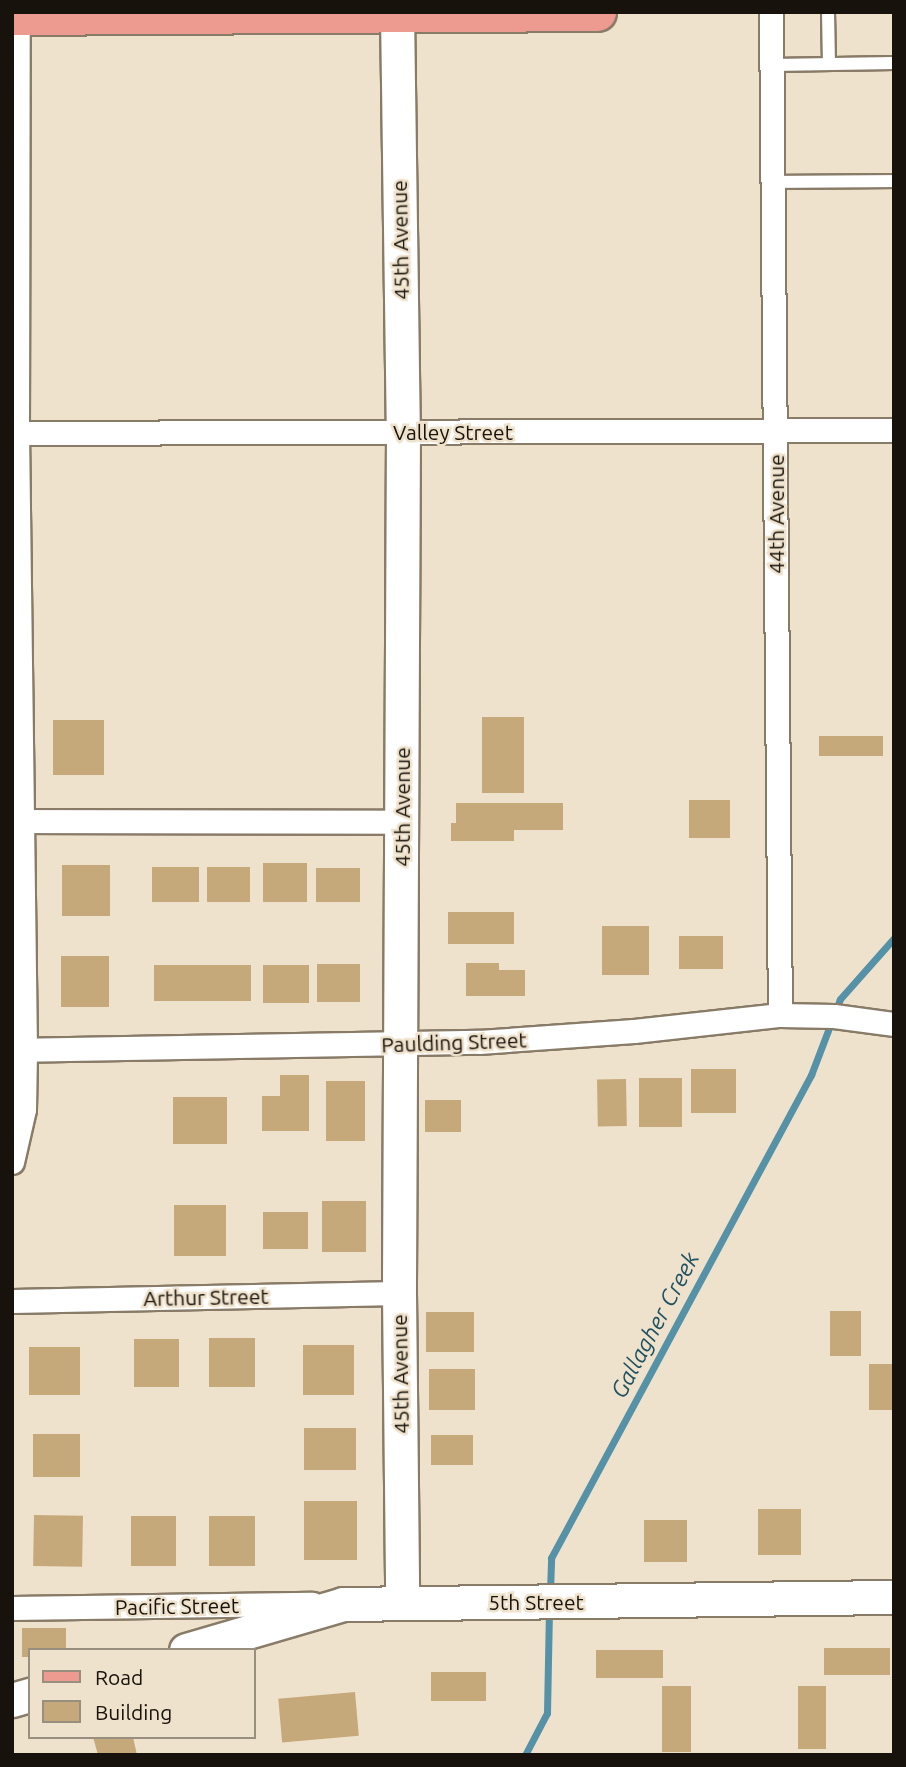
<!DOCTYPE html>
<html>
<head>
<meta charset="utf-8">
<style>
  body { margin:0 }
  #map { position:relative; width:906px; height:1767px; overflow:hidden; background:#efe2cc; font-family:Ubuntu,sans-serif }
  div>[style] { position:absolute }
  .stream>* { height:7px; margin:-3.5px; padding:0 3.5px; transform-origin:3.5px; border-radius:3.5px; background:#5591a7 }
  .building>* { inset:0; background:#c6a97a; transform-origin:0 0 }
  .roads { filter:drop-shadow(2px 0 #887b68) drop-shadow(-2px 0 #887b68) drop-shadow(0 2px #887b68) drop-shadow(0 -2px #887b68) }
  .lane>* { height:12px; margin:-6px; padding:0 6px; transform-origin:6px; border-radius:6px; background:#fff }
  .street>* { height:23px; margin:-11.5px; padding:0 11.5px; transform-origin:11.5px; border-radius:11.5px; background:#fff }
  .secondary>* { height:33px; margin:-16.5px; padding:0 16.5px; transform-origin:16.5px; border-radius:16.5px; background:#fff }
  .primary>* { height:37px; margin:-18.5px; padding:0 18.5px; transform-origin:18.5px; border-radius:18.5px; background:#ed9a90 }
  span { translate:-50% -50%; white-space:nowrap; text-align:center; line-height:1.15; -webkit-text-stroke:5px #efe2cc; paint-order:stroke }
  .street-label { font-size:21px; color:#17120b }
  .water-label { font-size:23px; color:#1e5162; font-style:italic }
  .frame { position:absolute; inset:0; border:14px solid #17120b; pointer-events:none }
  .legend { position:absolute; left:28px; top:1648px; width:228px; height:91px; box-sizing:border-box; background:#efe2cc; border:2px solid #998f7f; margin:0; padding:9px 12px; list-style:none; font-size:21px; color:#17120b }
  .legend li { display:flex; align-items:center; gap:14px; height:35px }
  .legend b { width:35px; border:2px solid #998f7f }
</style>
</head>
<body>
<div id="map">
  <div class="stream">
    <div style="left:550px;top:1591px;width:33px;rotate:-88deg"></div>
    <div style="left:551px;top:1558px;width:549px;rotate:-61.71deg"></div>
    <div style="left:811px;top:1075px;width:81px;rotate:-69.1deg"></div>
    <div style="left:840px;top:999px;width:81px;rotate:-48.5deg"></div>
    <div style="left:525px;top:1755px;width:47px;rotate:-62.4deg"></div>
    <div style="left:547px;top:1713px;width:103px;rotate:-88.9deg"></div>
  </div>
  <div class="building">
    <div style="left:482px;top:717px;width:42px;height:76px"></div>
    <div style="left:53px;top:720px;width:51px;height:55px"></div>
    <div style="left:819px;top:736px;width:64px;height:20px"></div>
    <div style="left:689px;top:800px;width:41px;height:38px"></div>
    <div style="clip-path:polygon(456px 803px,563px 803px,563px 830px,514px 830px,514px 841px,451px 841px,451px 823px,456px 823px)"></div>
    <div style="left:263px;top:863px;width:44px;height:39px"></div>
    <div style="left:62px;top:865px;width:48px;height:51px"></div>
    <div style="left:152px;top:867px;width:47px;height:35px"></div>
    <div style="left:207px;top:867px;width:43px;height:35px"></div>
    <div style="left:316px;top:868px;width:44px;height:34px"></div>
    <div style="left:448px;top:912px;width:66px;height:32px"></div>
    <div style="left:602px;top:926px;width:47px;height:49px"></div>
    <div style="left:679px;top:936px;width:44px;height:33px"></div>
    <div style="left:61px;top:956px;width:48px;height:51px"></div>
    <div style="clip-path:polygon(466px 963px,499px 963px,499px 970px,525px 970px,525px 996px,466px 996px)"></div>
    <div style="left:317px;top:964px;width:43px;height:38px"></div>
    <div style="left:251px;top:965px;width:36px;height:97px;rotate:90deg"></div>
    <div style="left:263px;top:965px;width:46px;height:38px"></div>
    <div style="left:691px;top:1069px;width:45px;height:44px"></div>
    <div style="clip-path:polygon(280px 1075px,309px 1075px,309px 1131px,262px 1131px,262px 1096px,280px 1096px)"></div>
    <div style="left:639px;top:1078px;width:43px;height:49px"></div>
    <div style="left:626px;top:1079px;width:47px;height:29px;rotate:89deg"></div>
    <div style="left:326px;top:1081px;width:39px;height:60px"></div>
    <div style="left:173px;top:1097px;width:54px;height:47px"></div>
    <div style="left:425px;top:1100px;width:36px;height:32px"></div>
    <div style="left:322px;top:1201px;width:44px;height:51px"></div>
    <div style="left:174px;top:1205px;width:52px;height:51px"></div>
    <div style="left:263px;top:1212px;width:45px;height:37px"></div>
    <div style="left:830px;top:1311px;width:31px;height:45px"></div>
    <div style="left:426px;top:1312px;width:48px;height:40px"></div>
    <div style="left:209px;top:1338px;width:46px;height:49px"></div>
    <div style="left:134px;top:1339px;width:45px;height:48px"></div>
    <div style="left:303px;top:1345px;width:51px;height:50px"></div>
    <div style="left:29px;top:1347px;width:51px;height:48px"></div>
    <div style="left:869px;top:1364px;width:25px;height:46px"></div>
    <div style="left:429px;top:1369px;width:46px;height:41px"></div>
    <div style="left:304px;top:1428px;width:52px;height:42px"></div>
    <div style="left:33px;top:1434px;width:47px;height:43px"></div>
    <div style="left:431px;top:1435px;width:42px;height:30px"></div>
    <div style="left:304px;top:1501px;width:53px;height:59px"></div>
    <div style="left:758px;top:1509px;width:43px;height:46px"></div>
    <div style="left:34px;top:1515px;width:49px;height:51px;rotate:1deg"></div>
    <div style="left:131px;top:1516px;width:45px;height:50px"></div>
    <div style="left:209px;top:1516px;width:46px;height:50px"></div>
    <div style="left:644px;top:1520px;width:43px;height:42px"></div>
    <div style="clip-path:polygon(22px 1628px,66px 1628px,66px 1650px,30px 1650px,30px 1657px,22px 1657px)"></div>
    <div style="left:824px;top:1648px;width:66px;height:27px"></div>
    <div style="left:596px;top:1650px;width:67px;height:28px"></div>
    <div style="left:431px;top:1672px;width:55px;height:29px"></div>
    <div style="left:662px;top:1686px;width:29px;height:66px"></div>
    <div style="left:798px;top:1686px;width:28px;height:63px"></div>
    <div style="left:355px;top:1692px;width:44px;height:77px;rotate:85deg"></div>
    <div style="clip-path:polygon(93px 1737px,133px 1737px,137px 1755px,98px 1755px)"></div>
  </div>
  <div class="roads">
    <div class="lane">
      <div style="left:828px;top:12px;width:52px;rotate:88.9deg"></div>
      <div style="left:772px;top:65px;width:122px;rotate:-0.9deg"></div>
      <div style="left:773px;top:182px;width:121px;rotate:-0.5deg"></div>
    </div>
    <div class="street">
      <div style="left:771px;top:12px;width:1003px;rotate:89.49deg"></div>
      <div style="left:12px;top:433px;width:882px;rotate:-0.19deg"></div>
      <div style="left:12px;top:821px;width:390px;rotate:0.1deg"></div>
      <div style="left:12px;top:1050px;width:467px;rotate:-1deg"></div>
      <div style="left:479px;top:1042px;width:155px;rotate:-4.1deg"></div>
      <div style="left:634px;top:1031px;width:147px;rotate:-6.3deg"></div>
      <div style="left:780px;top:1015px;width:54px;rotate:1.1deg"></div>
      <div style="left:834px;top:1016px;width:61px;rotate:7.6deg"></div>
      <div style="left:12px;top:1162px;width:54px;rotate:-77.2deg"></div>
      <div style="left:24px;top:1109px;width:59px;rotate:-89deg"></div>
      <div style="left:25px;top:1050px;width:617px;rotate:-90.74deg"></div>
      <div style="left:17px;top:433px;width:421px;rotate:-89.9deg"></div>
      <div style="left:12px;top:1301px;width:387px;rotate:-1.2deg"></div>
      <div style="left:12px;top:1608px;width:300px;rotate:-0.8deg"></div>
    </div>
    <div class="secondary">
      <div style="left:397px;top:12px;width:420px;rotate:89.2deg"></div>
      <div style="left:403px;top:432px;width:861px;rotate:90.27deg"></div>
      <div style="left:399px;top:1293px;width:309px;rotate:89.4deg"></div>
      <div style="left:186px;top:1650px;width:164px;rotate:-16.3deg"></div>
      <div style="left:343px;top:1604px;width:551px;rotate:-0.73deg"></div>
      <div style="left:12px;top:1700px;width:19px;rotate:-16deg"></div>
    </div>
    <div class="primary">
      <div style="left:12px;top:16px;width:585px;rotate:-0.39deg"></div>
    </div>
  </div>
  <div class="street-label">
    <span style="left:400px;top:240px;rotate:-91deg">45th Avenue</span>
    <span style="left:453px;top:432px">Valley Street</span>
    <span style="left:776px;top:514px;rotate:-90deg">44th Avenue</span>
    <span style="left:402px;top:807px;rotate:-90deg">45th Avenue</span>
    <span style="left:454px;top:1042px;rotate:-2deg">Paulding Street</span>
    <span style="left:206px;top:1297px;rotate:-1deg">Arthur Street</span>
    <span style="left:400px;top:1374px;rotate:-91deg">45th Avenue</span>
    <span style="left:536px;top:1602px">5th Street</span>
    <span style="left:177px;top:1606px;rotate:-1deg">Pacific Street</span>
  </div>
  <div class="water-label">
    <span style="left:655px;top:1325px;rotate:-62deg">Gallagher Creek</span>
  </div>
  <div class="frame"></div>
  <ul class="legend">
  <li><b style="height:9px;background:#ed9a90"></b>Road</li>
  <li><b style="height:19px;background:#c6a97a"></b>Building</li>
  </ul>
</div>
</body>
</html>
